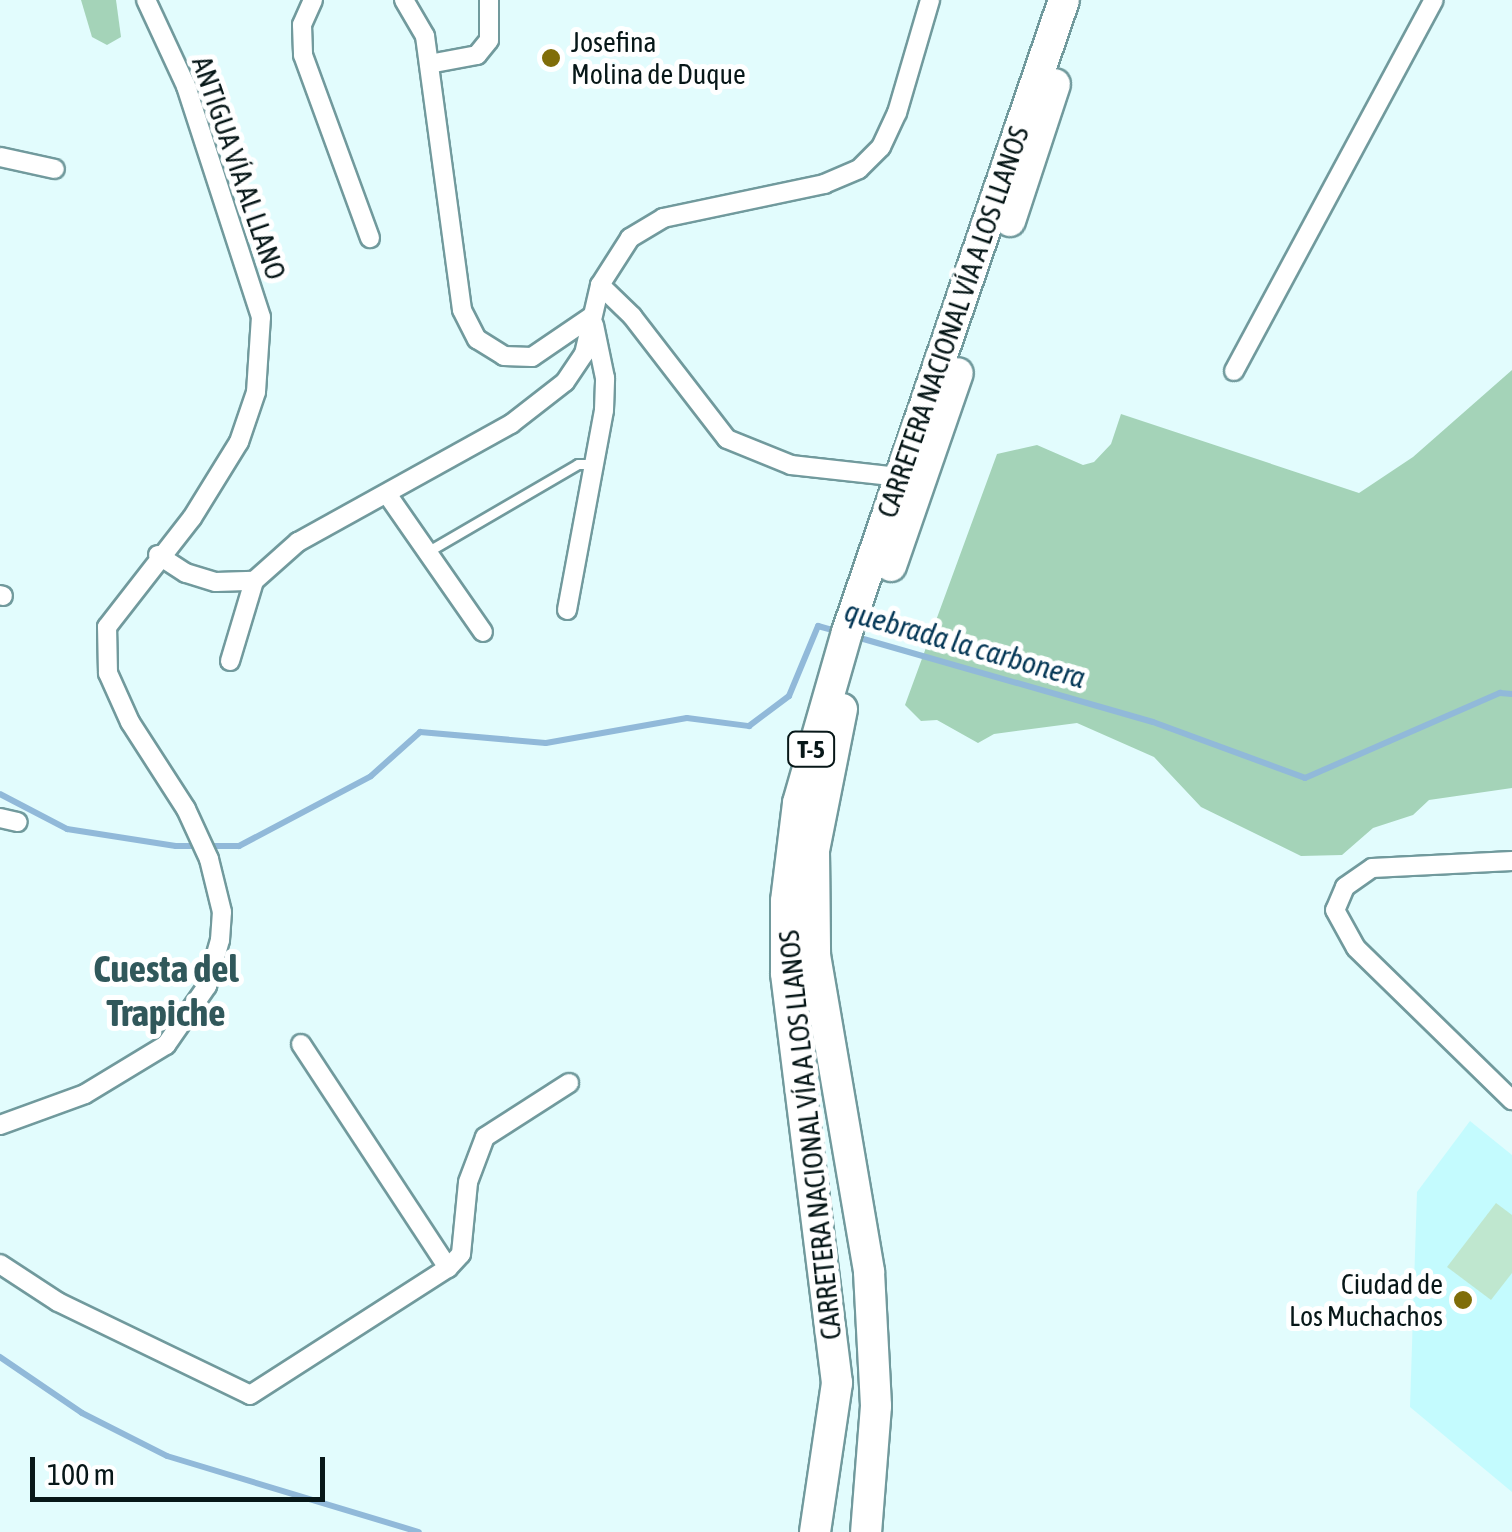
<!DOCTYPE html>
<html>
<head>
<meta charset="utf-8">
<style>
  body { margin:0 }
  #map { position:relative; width:1512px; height:1532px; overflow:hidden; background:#e2fcfd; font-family:"Asap Condensed",sans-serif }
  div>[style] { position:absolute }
  .built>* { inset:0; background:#c4fbfe }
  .green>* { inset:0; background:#bfe7cf }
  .forest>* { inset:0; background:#a4d3b8 }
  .stream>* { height:6px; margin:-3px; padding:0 3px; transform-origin:3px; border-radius:3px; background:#91b9d9 }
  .roads { filter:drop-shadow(2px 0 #719a9d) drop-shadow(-2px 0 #719a9d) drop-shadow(0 2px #719a9d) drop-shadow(0 -2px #719a9d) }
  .service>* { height:9px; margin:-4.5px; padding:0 4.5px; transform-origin:4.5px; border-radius:4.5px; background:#fff }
  .minor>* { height:18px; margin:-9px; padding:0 9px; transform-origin:9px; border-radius:9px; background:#fff }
  .trunk>* { height:30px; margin:-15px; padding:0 15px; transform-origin:15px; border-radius:15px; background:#fff }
  .dots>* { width:28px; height:28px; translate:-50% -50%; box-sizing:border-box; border:5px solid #fff; border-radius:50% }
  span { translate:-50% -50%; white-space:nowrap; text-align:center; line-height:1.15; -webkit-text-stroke:10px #fff; paint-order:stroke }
  .shield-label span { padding:2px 8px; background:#fff; border:2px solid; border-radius:8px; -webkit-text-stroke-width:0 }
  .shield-label { font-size:25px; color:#071718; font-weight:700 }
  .poi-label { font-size:28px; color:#071718 }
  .left { translate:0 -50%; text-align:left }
  .right { translate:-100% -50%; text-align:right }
  .street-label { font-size:28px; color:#071718 }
  .water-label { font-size:30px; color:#043756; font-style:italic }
  .district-label { font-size:38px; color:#31585b; font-weight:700 }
  .scale { position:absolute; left:30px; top:1457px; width:295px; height:45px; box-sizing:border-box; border:5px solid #071718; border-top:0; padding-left:12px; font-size:30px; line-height:35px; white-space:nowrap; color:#071718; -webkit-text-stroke:8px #fff; paint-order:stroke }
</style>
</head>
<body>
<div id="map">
  <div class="built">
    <div style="clip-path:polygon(1470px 1121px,1512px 1155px,1512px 1492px,1410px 1407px,1417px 1192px)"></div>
  </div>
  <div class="green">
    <div style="clip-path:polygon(1496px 1203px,1512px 1215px,1512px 1273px,1491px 1300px,1447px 1267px)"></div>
  </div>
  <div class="forest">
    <div style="clip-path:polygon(81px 0,116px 0,121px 37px,107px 45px,92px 37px)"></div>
    <div style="clip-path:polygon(1512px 370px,1512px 788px,1429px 800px,1413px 815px,1373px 828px,1342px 855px,1301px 856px,1201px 807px,1154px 757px,1077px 723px,994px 734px,978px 743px,937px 720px,921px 721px,905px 705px,997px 454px,1037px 445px,1083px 465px,1094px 462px,1111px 444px,1121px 414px,1359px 493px,1413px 457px)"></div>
  </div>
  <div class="stream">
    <div style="left:853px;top:636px;width:312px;rotate:16deg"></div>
    <div style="left:1153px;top:722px;width:162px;rotate:20.2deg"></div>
    <div style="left:1305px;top:778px;width:213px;rotate:-23.6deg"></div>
    <div style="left:1500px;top:693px;width:12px;rotate:5deg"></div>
    <div style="left:0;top:794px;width:76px;rotate:27.6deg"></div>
    <div style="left:67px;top:829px;width:110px;rotate:8.9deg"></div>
    <div style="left:176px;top:846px;width:63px"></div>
    <div style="left:239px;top:846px;width:149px;rotate:-27.9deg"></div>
    <div style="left:371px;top:776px;width:66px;rotate:-41.9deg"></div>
    <div style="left:420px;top:732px;width:126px;rotate:5deg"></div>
    <div style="left:546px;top:743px;width:143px;rotate:-10.1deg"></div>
    <div style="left:687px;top:718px;width:63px;rotate:7.4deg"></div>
    <div style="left:749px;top:726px;width:50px;rotate:-36.9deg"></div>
    <div style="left:789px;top:696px;width:76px;rotate:-67.5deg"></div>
    <div style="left:818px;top:626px;width:19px;rotate:16deg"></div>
    <div style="left:0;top:1357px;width:99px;rotate:34.3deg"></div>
    <div style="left:82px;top:1413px;width:95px;rotate:26.8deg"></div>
    <div style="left:167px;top:1456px;width:263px;rotate:16.8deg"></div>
  </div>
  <div class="roads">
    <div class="service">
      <div style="left:427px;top:552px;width:175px;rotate:-30.2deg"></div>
      <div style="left:578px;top:464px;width:15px"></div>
    </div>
    <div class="minor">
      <div style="left:313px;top:0;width:27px;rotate:114deg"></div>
      <div style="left:302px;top:25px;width:30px;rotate:88deg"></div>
      <div style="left:303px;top:55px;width:195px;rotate:69.9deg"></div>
      <div style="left:404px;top:0;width:42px;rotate:59.7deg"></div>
      <div style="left:425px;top:36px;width:276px;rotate:82.3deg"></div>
      <div style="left:462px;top:310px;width:33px;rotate:63deg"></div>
      <div style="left:477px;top:339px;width:32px;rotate:32deg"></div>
      <div style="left:504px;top:356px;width:28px;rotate:2deg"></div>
      <div style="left:532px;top:357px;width:73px;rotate:-34.3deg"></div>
      <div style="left:429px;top:64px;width:49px;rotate:-10.6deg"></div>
      <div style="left:477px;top:55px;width:19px;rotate:-51deg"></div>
      <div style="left:489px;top:40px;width:40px;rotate:-90deg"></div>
      <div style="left:0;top:157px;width:56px;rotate:12.3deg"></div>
      <div style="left:600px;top:285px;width:45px;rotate:44.1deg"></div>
      <div style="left:632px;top:316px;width:155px;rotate:52.3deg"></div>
      <div style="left:727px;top:439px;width:69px;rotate:22.1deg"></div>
      <div style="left:791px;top:465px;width:110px;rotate:6.3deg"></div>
      <div style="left:1234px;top:371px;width:421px;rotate:-61.7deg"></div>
      <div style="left:387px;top:494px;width:168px;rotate:55.2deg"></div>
      <div style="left:158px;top:555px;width:33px;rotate:33deg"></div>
      <div style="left:186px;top:573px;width:31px;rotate:17deg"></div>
      <div style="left:216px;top:582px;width:38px;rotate:-2deg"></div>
      <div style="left:254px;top:581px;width:59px;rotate:-41.6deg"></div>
      <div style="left:298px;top:542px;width:244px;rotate:-29deg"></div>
      <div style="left:511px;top:424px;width:68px;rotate:-37.9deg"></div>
      <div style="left:565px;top:382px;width:34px;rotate:-56deg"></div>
      <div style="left:584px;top:354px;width:71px;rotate:-76.9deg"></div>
      <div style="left:600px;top:285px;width:56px;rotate:-57.4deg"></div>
      <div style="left:630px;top:238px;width:39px;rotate:-31deg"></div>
      <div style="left:663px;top:218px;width:165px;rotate:-11.9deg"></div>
      <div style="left:824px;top:184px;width:38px;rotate:-23deg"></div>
      <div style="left:859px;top:169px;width:31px;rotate:-45deg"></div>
      <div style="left:881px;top:147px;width:38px;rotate:-65deg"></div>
      <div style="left:897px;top:113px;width:118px;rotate:-73.7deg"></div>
      <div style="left:0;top:595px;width:3px;rotate:18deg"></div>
      <div style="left:567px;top:610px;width:203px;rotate:-79.5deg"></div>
      <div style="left:604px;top:410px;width:32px;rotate:-88deg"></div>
      <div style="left:605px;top:378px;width:54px;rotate:-101.7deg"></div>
      <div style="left:230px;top:661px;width:84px;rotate:-73.3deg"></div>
      <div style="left:0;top:818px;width:18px;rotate:13deg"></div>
      <div style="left:1512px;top:861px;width:140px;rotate:177.1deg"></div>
      <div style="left:1372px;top:868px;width:33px;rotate:145deg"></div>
      <div style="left:1345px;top:887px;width:25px;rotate:113deg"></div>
      <div style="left:1335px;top:910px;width:43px;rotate:61.1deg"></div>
      <div style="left:1356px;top:948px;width:218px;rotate:44.3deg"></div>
      <div style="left:301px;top:1044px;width:268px;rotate:56.7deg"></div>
      <div style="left:0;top:1125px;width:90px;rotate:-20deg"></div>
      <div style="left:85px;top:1094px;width:95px;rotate:-31.2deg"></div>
      <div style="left:166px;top:1045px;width:72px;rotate:-55.2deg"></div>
      <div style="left:207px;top:986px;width:48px;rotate:-74.2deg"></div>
      <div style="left:220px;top:940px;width:28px;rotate:-86deg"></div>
      <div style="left:222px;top:912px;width:55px;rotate:-103.8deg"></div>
      <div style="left:209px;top:859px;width:55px;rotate:-114.7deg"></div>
      <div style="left:186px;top:809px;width:103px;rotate:-122.8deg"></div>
      <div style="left:130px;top:722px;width:54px;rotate:-114.2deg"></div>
      <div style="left:108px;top:673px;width:46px;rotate:-91.2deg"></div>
      <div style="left:107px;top:627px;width:138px;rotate:-52.1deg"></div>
      <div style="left:192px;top:518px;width:89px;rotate:-58.3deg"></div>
      <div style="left:239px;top:442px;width:53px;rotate:-71.2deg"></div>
      <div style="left:256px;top:392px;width:75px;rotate:-86.2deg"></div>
      <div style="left:261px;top:317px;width:243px;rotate:-108deg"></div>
      <div style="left:186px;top:86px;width:95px;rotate:-114.9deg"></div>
      <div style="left:0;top:1264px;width:69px;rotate:33.2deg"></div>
      <div style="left:58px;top:1302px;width:213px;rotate:25.8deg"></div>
      <div style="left:250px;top:1395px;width:235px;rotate:-32.7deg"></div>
      <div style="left:448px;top:1268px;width:19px;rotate:-47deg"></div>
      <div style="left:461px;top:1254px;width:72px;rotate:-84.4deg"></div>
      <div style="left:468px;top:1182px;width:48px;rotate:-69.3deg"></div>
      <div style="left:485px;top:1137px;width:100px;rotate:-32.7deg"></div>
    </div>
    <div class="trunk">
      <div style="left:1010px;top:221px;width:144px;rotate:-71.8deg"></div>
      <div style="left:891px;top:566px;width:204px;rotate:-70.9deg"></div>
      <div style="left:842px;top:709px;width:145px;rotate:101.2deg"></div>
      <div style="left:814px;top:851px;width:104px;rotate:89.4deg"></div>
      <div style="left:815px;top:955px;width:322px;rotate:80.3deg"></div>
      <div style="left:869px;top:1272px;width:134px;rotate:87deg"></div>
      <div style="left:876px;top:1406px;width:126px;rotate:94.5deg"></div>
      <div style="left:815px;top:1532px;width:151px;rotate:-81.6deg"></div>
      <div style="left:837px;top:1383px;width:413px;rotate:-97.1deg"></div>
      <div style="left:786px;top:973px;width:72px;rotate:-90deg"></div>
      <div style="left:786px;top:901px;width:99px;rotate:-83deg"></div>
      <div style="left:798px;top:803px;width:178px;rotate:-74deg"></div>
      <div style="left:847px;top:632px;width:668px;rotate:-71.05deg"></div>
    </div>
  </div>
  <div class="dots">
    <div style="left:551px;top:58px;background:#806d09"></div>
    <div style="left:1463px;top:1300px;background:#806d09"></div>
  </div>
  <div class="shield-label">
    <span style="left:811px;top:749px">T-5</span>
  </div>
  <div class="poi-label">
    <span class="left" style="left:571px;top:58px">Josefina<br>Molina de Duque</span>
    <span class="right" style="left:1443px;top:1300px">Ciudad de<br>Los Muchachos</span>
  </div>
  <div class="street-label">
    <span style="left:239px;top:168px;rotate:71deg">ANTIGUA VÍA AL LLANO</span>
    <span style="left:953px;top:322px;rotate:-71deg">CARRETERA NACIONAL VÍA A LOS LLANOS</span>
    <span style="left:810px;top:1135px;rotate:-96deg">CARRETERA NACIONAL VÍA A LOS LLANOS</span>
  </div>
  <div class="water-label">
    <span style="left:965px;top:644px;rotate:16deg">quebrada la carbonera</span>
  </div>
  <div class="district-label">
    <span style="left:166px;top:991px">Cuesta del<br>Trapiche</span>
  </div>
  <div class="scale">100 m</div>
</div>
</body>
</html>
